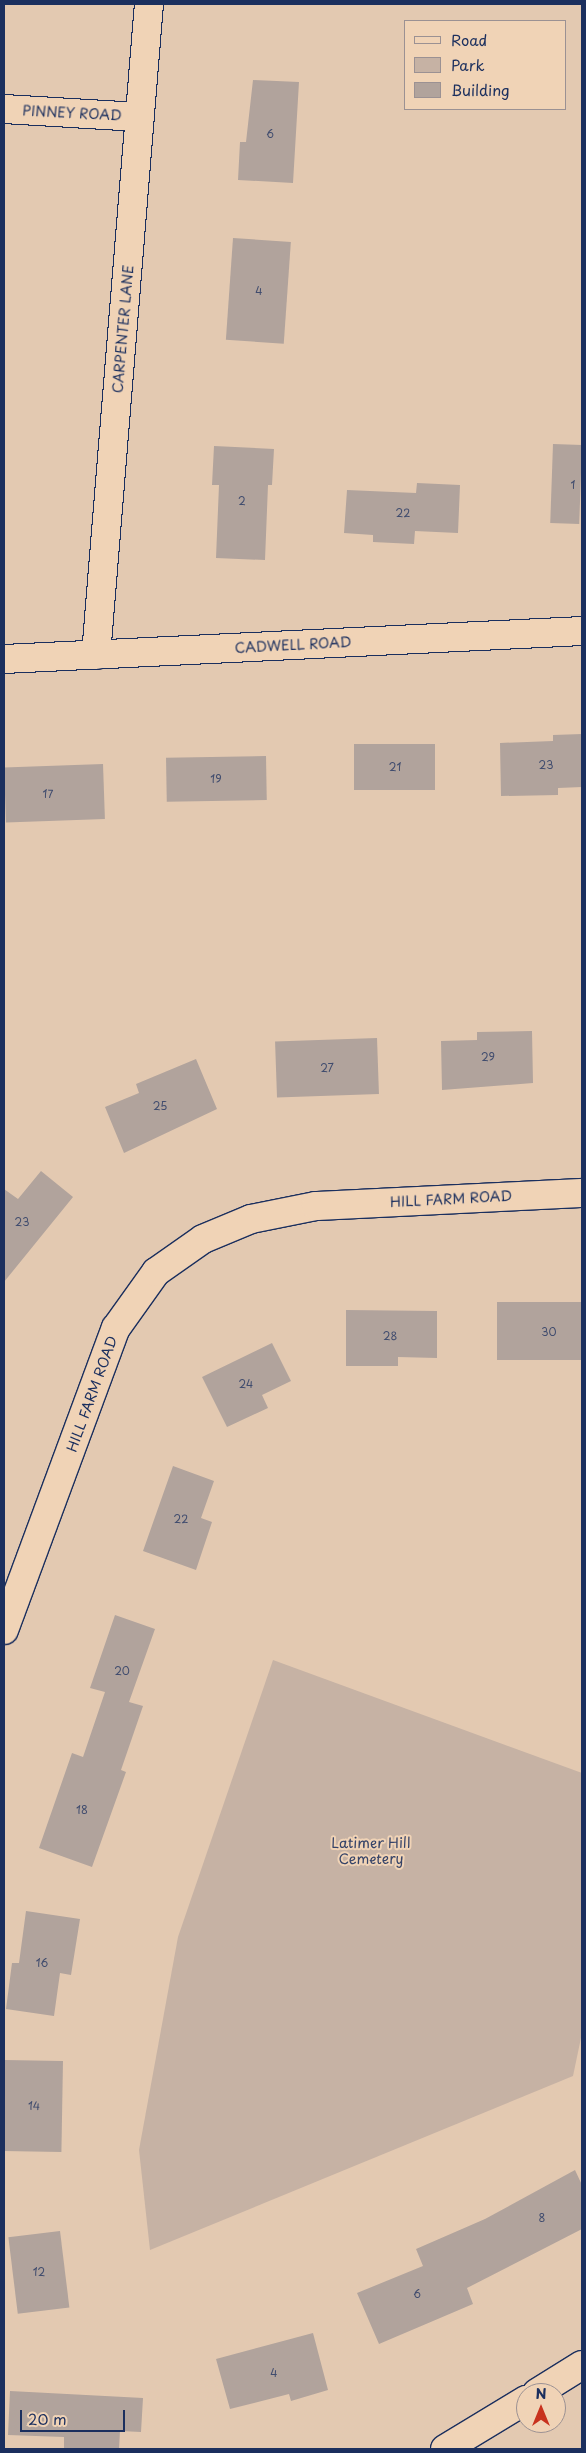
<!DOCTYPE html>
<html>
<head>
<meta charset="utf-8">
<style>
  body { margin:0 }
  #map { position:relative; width:586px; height:2453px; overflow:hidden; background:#e3c9b1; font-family:"Playpen Sans",sans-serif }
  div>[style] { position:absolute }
  .green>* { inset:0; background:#c6b2a4 }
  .building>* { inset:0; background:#b1a39c; transform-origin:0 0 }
  .roads { filter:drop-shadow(1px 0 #1b2f5e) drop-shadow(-1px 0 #1b2f5e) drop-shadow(0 1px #1b2f5e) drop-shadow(0 -1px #1b2f5e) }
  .street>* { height:28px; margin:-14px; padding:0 14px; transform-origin:14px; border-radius:14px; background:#f0d3b6 }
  span { translate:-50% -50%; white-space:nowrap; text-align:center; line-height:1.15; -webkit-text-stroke:4px #f0d3b6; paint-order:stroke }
  .number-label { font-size:11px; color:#404c6e }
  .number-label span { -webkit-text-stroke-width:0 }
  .street-label { font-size:14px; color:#1b2f5e }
  .park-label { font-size:14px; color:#354368 }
  .frame { position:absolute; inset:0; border:5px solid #1b2f5e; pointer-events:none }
  .legend { position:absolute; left:404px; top:20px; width:162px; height:90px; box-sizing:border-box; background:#f0d3b6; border:1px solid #9b9193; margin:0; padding:6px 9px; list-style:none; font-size:15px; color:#1b2f5e }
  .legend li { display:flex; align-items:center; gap:10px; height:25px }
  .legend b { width:25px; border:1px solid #9b9193 }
  .north { position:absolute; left:516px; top:2383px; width:50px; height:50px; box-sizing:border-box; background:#f0d3b6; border:1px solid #9b9193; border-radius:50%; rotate:0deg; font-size:14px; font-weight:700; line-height:20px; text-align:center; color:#1b2f5e }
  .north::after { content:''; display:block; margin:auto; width:18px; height:22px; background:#c8321e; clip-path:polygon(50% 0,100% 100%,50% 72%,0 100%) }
  .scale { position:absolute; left:20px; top:2410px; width:105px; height:22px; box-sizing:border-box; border:2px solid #1b2f5e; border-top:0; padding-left:6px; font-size:15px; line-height:18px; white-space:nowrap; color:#1b2f5e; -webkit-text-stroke:4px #f0d3b6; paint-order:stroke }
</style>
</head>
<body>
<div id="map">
  <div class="green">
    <div style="clip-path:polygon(273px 1660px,582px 1773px,582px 2033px,573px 2076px,150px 2250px,139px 2150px,178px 1937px)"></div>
  </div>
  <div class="building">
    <div style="clip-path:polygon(253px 80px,299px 82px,293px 183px,238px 180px,240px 142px,246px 142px)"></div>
    <div style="left:233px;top:238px;width:58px;height:102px;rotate:4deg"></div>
    <div style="left:553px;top:444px;width:29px;height:79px;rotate:2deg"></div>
    <div style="clip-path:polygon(214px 446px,274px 449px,272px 485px,268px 485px,265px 560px,216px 558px,219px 485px,212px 485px)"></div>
    <div style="clip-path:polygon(417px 483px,460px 485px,458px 533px,415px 531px,414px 544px,373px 542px,373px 535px,344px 533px,347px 490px,416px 493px)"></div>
    <div style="clip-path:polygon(582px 734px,582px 787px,558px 788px,558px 795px,501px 796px,500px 743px,553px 741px,553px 735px)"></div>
    <div style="left:354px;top:744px;width:81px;height:46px"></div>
    <div style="left:266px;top:756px;width:44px;height:100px;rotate:89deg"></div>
    <div style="left:103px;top:764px;width:55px;height:99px;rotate:88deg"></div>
    <div style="clip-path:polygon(532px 1031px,533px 1083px,442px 1090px,441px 1041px,477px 1040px,477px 1032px)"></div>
    <div style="left:377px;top:1038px;width:56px;height:102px;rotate:88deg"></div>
    <div style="clip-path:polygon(196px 1059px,217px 1109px,124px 1153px,105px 1107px,139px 1093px,136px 1084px)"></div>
    <div style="clip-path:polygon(41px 1171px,73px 1197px,4px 1282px,4px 1189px,18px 1199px)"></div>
    <div style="left:582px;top:1302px;width:58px;height:85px;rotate:90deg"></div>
    <div style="clip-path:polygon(346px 1310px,437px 1311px,437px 1358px,398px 1357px,398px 1366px,346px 1366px)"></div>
    <div style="clip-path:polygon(272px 1343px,291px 1381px,262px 1395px,268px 1408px,227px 1427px,202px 1377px)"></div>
    <div style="clip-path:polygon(173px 1466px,214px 1481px,201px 1518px,212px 1522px,196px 1570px,143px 1551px)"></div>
    <div style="clip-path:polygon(115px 1615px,155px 1629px,129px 1702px,143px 1706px,121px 1770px,126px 1772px,92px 1867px,39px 1848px,72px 1753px,83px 1757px,105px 1692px,90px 1688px)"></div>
    <div style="clip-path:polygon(26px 1911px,80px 1919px,71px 1975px,60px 1973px,54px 2016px,6px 2009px,12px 1963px,19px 1963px)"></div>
    <div style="left:5px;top:2060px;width:58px;height:91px;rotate:1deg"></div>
    <div style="clip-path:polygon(575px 2170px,582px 2185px,582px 2229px,467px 2288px,473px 2304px,379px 2344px,357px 2293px,423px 2266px,416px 2249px,485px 2219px)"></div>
    <div style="left:60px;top:2231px;width:77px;height:52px;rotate:83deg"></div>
    <div style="clip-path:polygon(313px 2333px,328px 2390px,291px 2401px,289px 2394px,230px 2409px,216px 2359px)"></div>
    <div style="clip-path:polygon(10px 2391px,143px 2398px,141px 2432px,120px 2431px,119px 2449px,64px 2449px,64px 2437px,8px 2435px)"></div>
  </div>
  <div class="roads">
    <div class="street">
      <div style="left:4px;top:109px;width:136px;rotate:3.4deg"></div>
      <div style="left:96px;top:655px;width:653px;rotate:-85.35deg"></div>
      <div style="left:4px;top:659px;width:579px;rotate:-2.77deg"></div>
      <div style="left:4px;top:1630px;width:322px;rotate:-69.7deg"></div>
      <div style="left:116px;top:1328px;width:69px;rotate:-54.5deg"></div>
      <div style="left:156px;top:1272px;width:57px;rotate:-35.1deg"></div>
      <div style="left:203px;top:1239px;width:52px;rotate:-22.6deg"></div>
      <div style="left:251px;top:1219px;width:66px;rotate:-11.3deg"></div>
      <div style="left:316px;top:1206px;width:266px;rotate:-2.8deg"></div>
      <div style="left:537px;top:2393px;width:53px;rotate:-31.9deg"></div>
      <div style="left:445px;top:2449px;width:95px;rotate:-31.2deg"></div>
    </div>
  </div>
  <div class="number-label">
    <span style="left:270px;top:134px">6</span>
    <span style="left:259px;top:291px">4</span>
    <span style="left:573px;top:485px">1</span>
    <span style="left:242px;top:501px">2</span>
    <span style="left:403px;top:513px">22</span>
    <span style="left:546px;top:765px">23</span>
    <span style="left:395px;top:767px">21</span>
    <span style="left:216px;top:779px">19</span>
    <span style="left:48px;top:794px">17</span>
    <span style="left:488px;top:1057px">29</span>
    <span style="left:327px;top:1068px">27</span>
    <span style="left:160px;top:1106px">25</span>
    <span style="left:22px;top:1222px">23</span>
    <span style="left:549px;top:1332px">30</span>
    <span style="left:390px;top:1336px">28</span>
    <span style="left:246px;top:1384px">24</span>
    <span style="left:181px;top:1519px">22</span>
    <span style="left:122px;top:1671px">20</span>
    <span style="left:82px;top:1810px">18</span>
    <span style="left:42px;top:1963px">16</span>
    <span style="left:34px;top:2106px">14</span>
    <span style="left:542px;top:2218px">8</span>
    <span style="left:39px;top:2272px">12</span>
    <span style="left:417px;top:2294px">6</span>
    <span style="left:274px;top:2373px">4</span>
  </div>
  <div class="street-label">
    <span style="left:72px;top:113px;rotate:3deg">PINNEY ROAD</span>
    <span style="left:123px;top:329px;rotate:-85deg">CARPENTER LANE</span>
    <span style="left:293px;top:645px;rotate:-3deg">CADWELL ROAD</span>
    <span style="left:451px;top:1199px;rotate:-3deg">HILL FARM ROAD</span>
    <span style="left:92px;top:1394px;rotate:-70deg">HILL FARM ROAD</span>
  </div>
  <div class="park-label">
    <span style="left:371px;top:1851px">Latimer Hill<br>Cemetery</span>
  </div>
  <div class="frame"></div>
  <ul class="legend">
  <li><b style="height:6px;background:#f0d3b6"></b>Road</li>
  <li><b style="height:14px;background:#c6b2a4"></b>Park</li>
  <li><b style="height:14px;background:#b1a39c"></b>Building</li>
  </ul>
  <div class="north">N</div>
  <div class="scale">20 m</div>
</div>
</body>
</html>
